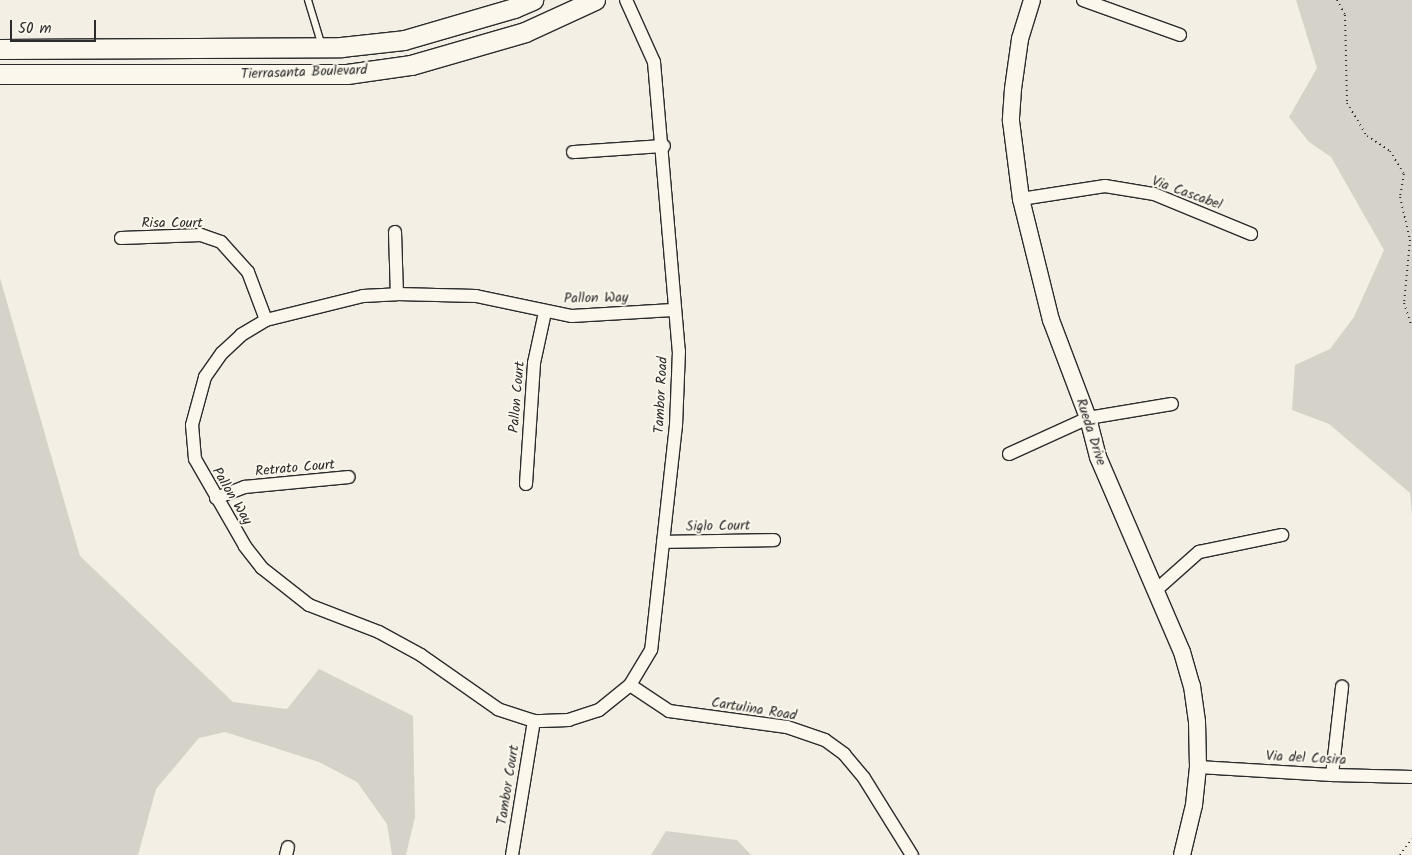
<!DOCTYPE html>
<html>
<head>
<meta charset="utf-8">
<style>
  body { margin:0 }
  #map { position:relative; width:1412px; height:855px; overflow:hidden; background:#f3efe4; font-family:Kalam,sans-serif }
  div>[style] { position:absolute }
  .green>* { inset:0; background:#d5d2c9 }
  .path>* { height:2px; margin-top:-1px; transform-origin:0; background:repeating-linear-gradient(90deg,#2b2b2b 0 1px,transparent 0 5px) }
  .roads { filter:drop-shadow(1px 0 #2b2b2b) drop-shadow(-1px 0 #2b2b2b) drop-shadow(0 1px #2b2b2b) drop-shadow(0 -1px #2b2b2b) }
  .service>* { height:6px; margin:-3px; padding:0 3px; transform-origin:3px; border-radius:3px; background:#fbf7ec }
  .minor>* { height:12px; margin:-6px; padding:0 6px; transform-origin:6px; border-radius:6px; background:#fbf7ec }
  .tertiary>* { height:16px; margin:-8px; padding:0 8px; transform-origin:8px; border-radius:8px; background:#fbf7ec }
  .secondary>* { height:19px; margin:-9.5px; padding:0 9.5px; transform-origin:9.5px; border-radius:9.5px; background:#fbf7ec }
  span { translate:-50% -50%; white-space:nowrap; text-align:center; line-height:1.15; -webkit-text-stroke:4px #fbf7ec; paint-order:stroke }
  .street-label { font-size:14px; color:#2b2b2b }
  .scale { position:absolute; left:10px; top:20px; width:86px; height:22px; box-sizing:border-box; border:2px solid #2b2b2b; border-top:0; padding-left:6px; font-size:15px; line-height:18px; white-space:nowrap; color:#2b2b2b; -webkit-text-stroke:4px #fbf7ec; paint-order:stroke }
</style>
</head>
<body>
<div id="map">
  <div class="green">
    <div style="clip-path:polygon(1296px 0,1412px 0,1412px 515px,1410px 493px,1329px 424px,1292px 410px,1295px 365px,1330px 349px,1354px 317px,1384px 250px,1331px 157px,1309px 142px,1289px 117px,1317px 68px)"></div>
    <div style="clip-path:polygon(0 278px,80px 556px,233px 702px,287px 709px,319px 669px,413px 716px,415px 817px,406px 855px,392px 855px,387px 824px,357px 782px,319px 762px,225px 732px,199px 738px,156px 789px,138px 855px,0 855px)"></div>
    <div style="clip-path:polygon(666px 831px,737px 840px,751px 855px,651px 855px)"></div>
  </div>
  <div class="path">
    <div style="left:1337px;top:0;width:17px;rotate:62deg"></div>
    <div style="left:1345px;top:15px;width:88px;rotate:88.7deg"></div>
    <div style="left:1347px;top:103px;width:39px;rotate:59deg"></div>
    <div style="left:1367px;top:136px;width:27px;rotate:33deg"></div>
    <div style="left:1390px;top:151px;width:27px;rotate:59deg"></div>
    <div style="left:1404px;top:174px;width:23px;rotate:100deg"></div>
    <div style="left:1400px;top:197px;width:44px;rotate:76.9deg"></div>
    <div style="left:1410px;top:240px;width:63px;rotate:95.4deg"></div>
    <div style="left:1404px;top:303px;width:25px;rotate:72deg"></div>
    <div style="left:1400px;top:855px;width:20px;rotate:-53deg"></div>
  </div>
  <div class="roads">
    <div class="service">
      <div style="left:308px;top:0;width:48px;rotate:73.1deg"></div>
    </div>
    <div class="minor">
      <div style="left:626px;top:0;width:68px;rotate:65.7deg"></div>
      <div style="left:654px;top:62px;width:290px;rotate:85.1deg"></div>
      <div style="left:679px;top:351px;width:74px;rotate:92.3deg"></div>
      <div style="left:676px;top:425px;width:226px;rotate:96.3deg"></div>
      <div style="left:651px;top:650px;width:41px;rotate:121deg"></div>
      <div style="left:630px;top:685px;width:40px;rotate:141deg"></div>
      <div style="left:599px;top:710px;width:32px;rotate:162deg"></div>
      <div style="left:569px;top:720px;width:35px;rotate:178deg"></div>
      <div style="left:534px;top:721px;width:38px;rotate:-162deg"></div>
      <div style="left:498px;top:709px;width:94px;rotate:-145deg"></div>
      <div style="left:421px;top:655px;width:48px;rotate:-151.3deg"></div>
      <div style="left:379px;top:632px;width:75px;rotate:-158.9deg"></div>
      <div style="left:309px;top:605px;width:60px;rotate:-141.8deg"></div>
      <div style="left:262px;top:568px;width:28px;rotate:-128deg"></div>
      <div style="left:245px;top:546px;width:100px;rotate:-119.9deg"></div>
      <div style="left:195px;top:459px;width:34px;rotate:-95deg"></div>
      <div style="left:192px;top:425px;width:50px;rotate:-74.8deg"></div>
      <div style="left:205px;top:377px;width:29px;rotate:-55deg"></div>
      <div style="left:222px;top:353px;width:26px;rotate:-43deg"></div>
      <div style="left:241px;top:335px;width:29px;rotate:-31deg"></div>
      <div style="left:266px;top:320px;width:100px;rotate:-13.9deg"></div>
      <div style="left:363px;top:296px;width:34px;rotate:-3deg"></div>
      <div style="left:397px;top:294px;width:79px;rotate:1.5deg"></div>
      <div style="left:476px;top:296px;width:98px;rotate:11.8deg"></div>
      <div style="left:572px;top:316px;width:101px;rotate:-3.4deg"></div>
      <div style="left:1083px;top:0;width:103px;rotate:19.8deg"></div>
      <div style="left:573px;top:152px;width:91px;rotate:-3.8deg"></div>
      <div style="left:1021px;top:199px;width:85px;rotate:-8.8deg"></div>
      <div style="left:1105px;top:186px;width:50px;rotate:9.3deg"></div>
      <div style="left:1154px;top:194px;width:105px;rotate:22.4deg"></div>
      <div style="left:395px;top:232px;width:62px;rotate:88.2deg"></div>
      <div style="left:121px;top:238px;width:80px;rotate:-2.1deg"></div>
      <div style="left:201px;top:235px;width:21px;rotate:19deg"></div>
      <div style="left:221px;top:242px;width:40px;rotate:48deg"></div>
      <div style="left:248px;top:272px;width:51px;rotate:69.4deg"></div>
      <div style="left:1009px;top:454px;width:87px;rotate:-24.5deg"></div>
      <div style="left:1088px;top:418px;width:85px;rotate:-9.5deg"></div>
      <div style="left:526px;top:484px;width:121px;rotate:-86.2deg"></div>
      <div style="left:534px;top:363px;width:52px;rotate:-77.8deg"></div>
      <div style="left:216px;top:498px;width:31px;rotate:-21deg"></div>
      <div style="left:245px;top:487px;width:104px;rotate:-5.5deg"></div>
      <div style="left:663px;top:542px;width:111px;rotate:-1deg"></div>
      <div style="left:1155px;top:591px;width:59px;rotate:-41.6deg"></div>
      <div style="left:1199px;top:552px;width:85px;rotate:-11.6deg"></div>
      <div style="left:630px;top:685px;width:47px;rotate:33.7deg"></div>
      <div style="left:669px;top:711px;width:119px;rotate:7.7deg"></div>
      <div style="left:787px;top:727px;width:40px;rotate:18.9deg"></div>
      <div style="left:825px;top:740px;width:24px;rotate:36deg"></div>
      <div style="left:844px;top:754px;width:31px;rotate:50deg"></div>
      <div style="left:864px;top:778px;width:91px;rotate:58.1deg"></div>
      <div style="left:1198px;top:767px;width:134px;rotate:3.4deg"></div>
      <div style="left:1332px;top:775px;width:80px;rotate:1.4deg"></div>
      <div style="left:1332px;top:775px;width:89px;rotate:-83.5deg"></div>
      <div style="left:286px;top:855px;width:8px;rotate:-76deg"></div>
      <div style="left:512px;top:855px;width:136px;rotate:-80.7deg"></div>
    </div>
    <div class="tertiary">
      <div style="left:1032px;top:0;width:41px;rotate:107.1deg"></div>
      <div style="left:1020px;top:39px;width:50px;rotate:98deg"></div>
      <div style="left:1013px;top:89px;width:32px;rotate:94deg"></div>
      <div style="left:1011px;top:121px;width:79px;rotate:82.7deg"></div>
      <div style="left:1021px;top:199px;width:125px;rotate:76.1deg"></div>
      <div style="left:1051px;top:320px;width:105px;rotate:69.3deg"></div>
      <div style="left:1088px;top:418px;width:40px;rotate:75.6deg"></div>
      <div style="left:1098px;top:457px;width:212px;rotate:66.7deg"></div>
      <div style="left:1182px;top:652px;width:35px;rotate:74deg"></div>
      <div style="left:1192px;top:686px;width:36px;rotate:82deg"></div>
      <div style="left:1197px;top:722px;width:45px;rotate:88.7deg"></div>
      <div style="left:1198px;top:767px;width:38px;rotate:96deg"></div>
      <div style="left:1194px;top:805px;width:51px;rotate:103.5deg"></div>
    </div>
    <div class="secondary">
      <div style="left:0;top:49px;width:341px;rotate:-0.3deg"></div>
      <div style="left:341px;top:47px;width:63px;rotate:-6.3deg"></div>
      <div style="left:404px;top:40px;width:115px;rotate:-16.2deg"></div>
      <div style="left:514px;top:8px;width:21px;rotate:-23deg"></div>
      <div style="left:0;top:74px;width:347px"></div>
      <div style="left:347px;top:74px;width:65px;rotate:-8deg"></div>
      <div style="left:411px;top:65px;width:119px;rotate:-16.1deg"></div>
      <div style="left:525px;top:32px;width:77px;rotate:-24.6deg"></div>
    </div>
  </div>
  <div class="street-label">
    <span style="left:304px;top:72px;rotate:-2deg">Tierrasanta Boulevard</span>
    <span style="left:1187px;top:193px;rotate:20deg">Via Cascabel</span>
    <span style="left:172px;top:223px">Risa Court</span>
    <span style="left:596px;top:298px;rotate:-1deg">Pallon Way</span>
    <span style="left:661px;top:395px;rotate:-87deg">Tambor Road</span>
    <span style="left:517px;top:397px;rotate:-85deg">Pallon Court</span>
    <span style="left:1091px;top:432px;rotate:72deg">Rueda Drive</span>
    <span style="left:295px;top:468px;rotate:-5deg">Retrato Court</span>
    <span style="left:232px;top:496px;rotate:59deg">Pallon Way</span>
    <span style="left:718px;top:526px;rotate:-1deg">Siglo Court</span>
    <span style="left:754px;top:709px;rotate:9deg">Cartulina Road</span>
    <span style="left:1306px;top:758px;rotate:3deg">Via del Cosira</span>
    <span style="left:508px;top:785px;rotate:-81deg">Tambor Court</span>
  </div>
  <div class="scale">50 m</div>
</div>
</body>
</html>
